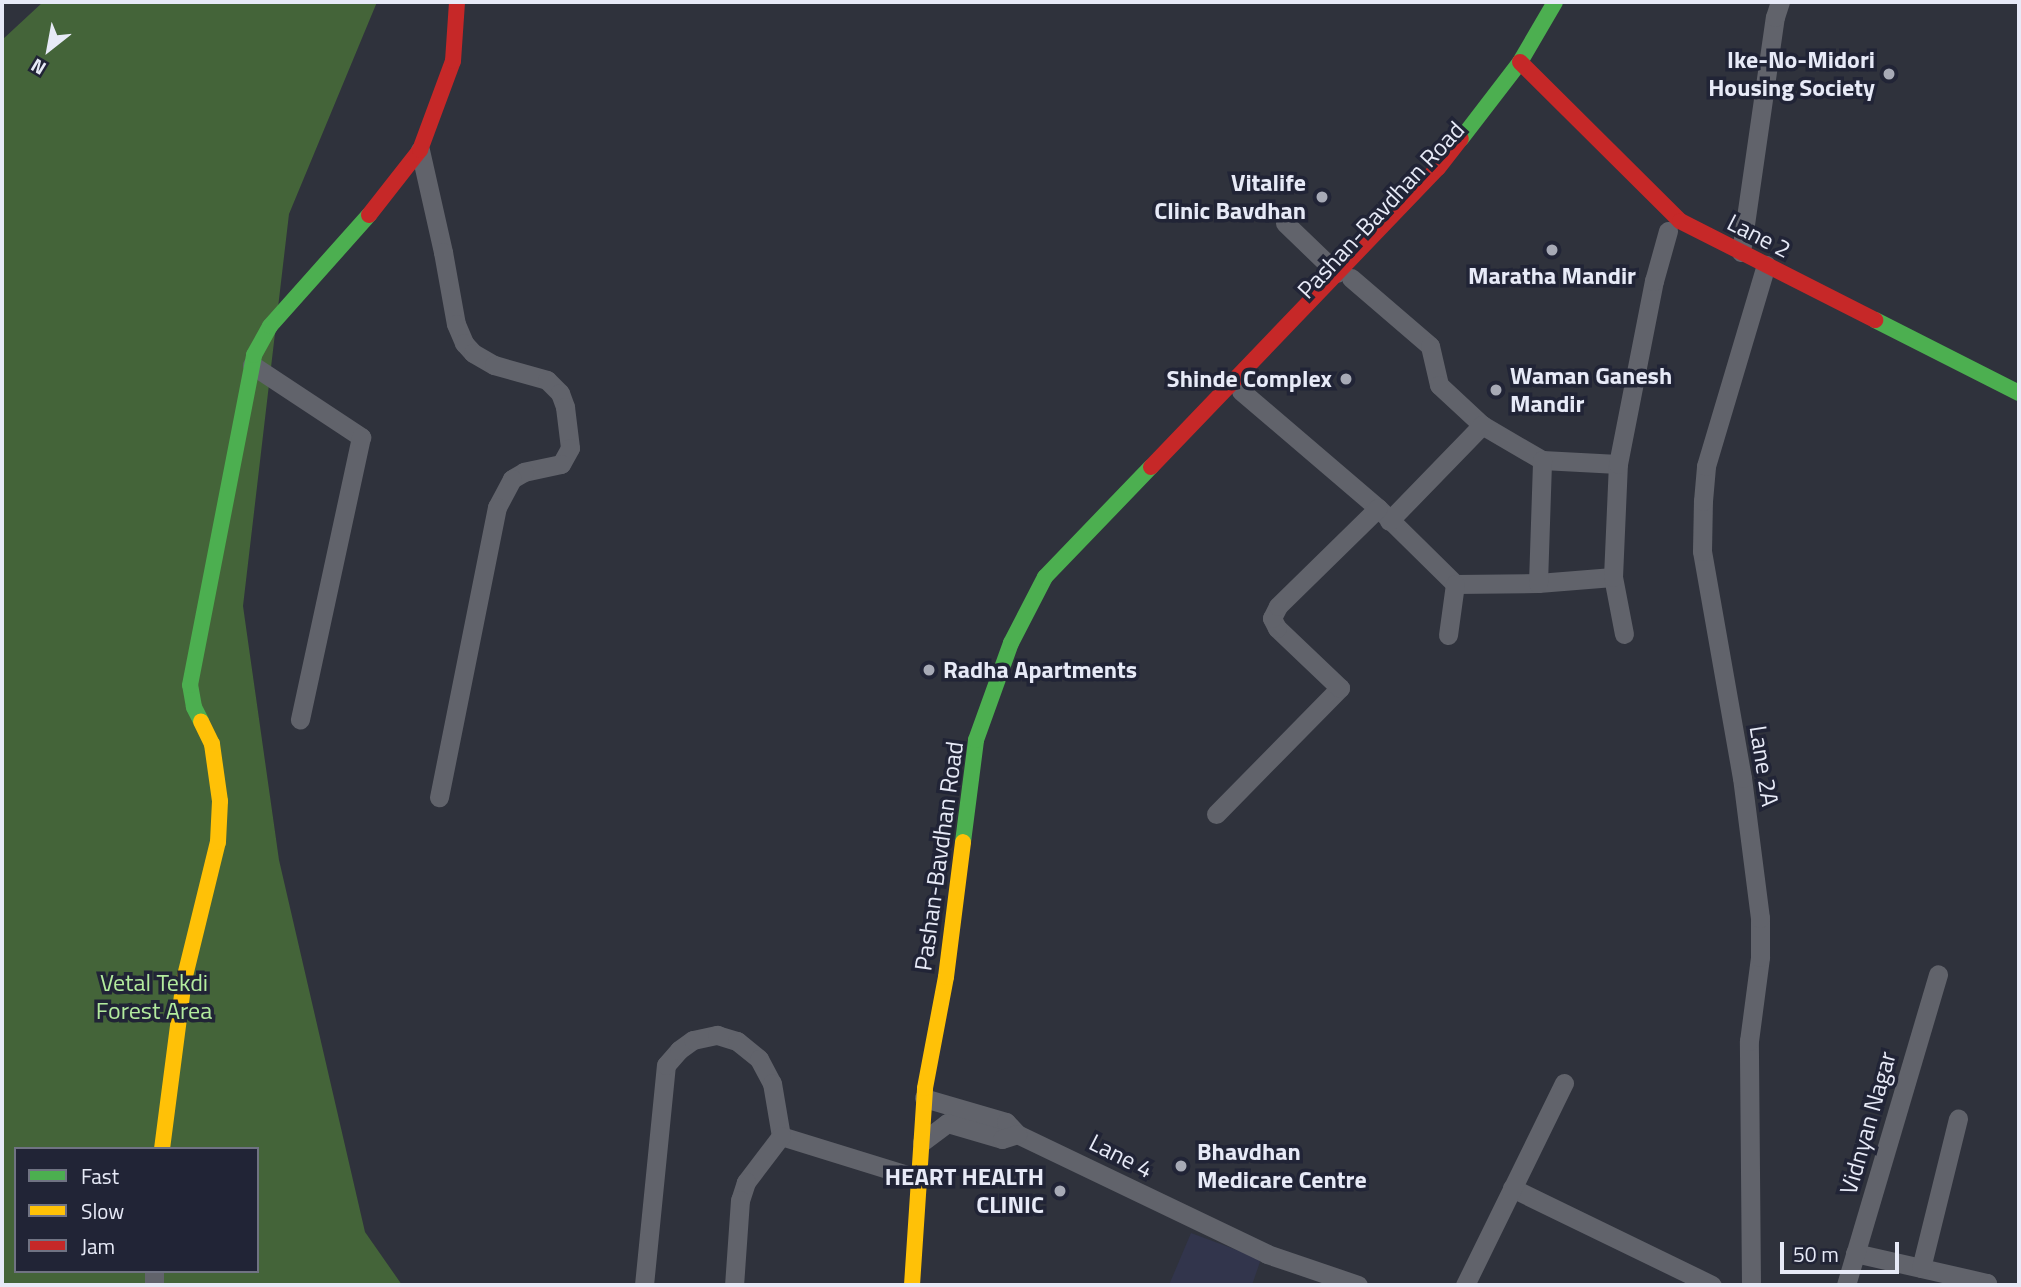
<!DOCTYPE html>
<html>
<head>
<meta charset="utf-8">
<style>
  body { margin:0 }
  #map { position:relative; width:2021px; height:1287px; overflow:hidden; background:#2f323c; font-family:"Titillium Web",sans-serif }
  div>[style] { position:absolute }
  .built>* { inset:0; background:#32354c }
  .forest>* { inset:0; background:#446439 }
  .street>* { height:19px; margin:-9.5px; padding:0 9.5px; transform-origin:9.5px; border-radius:9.5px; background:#61636b }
  .fast>* { height:16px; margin:-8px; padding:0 8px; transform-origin:8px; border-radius:8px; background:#4caf50 }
  .slow>* { height:16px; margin:-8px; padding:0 8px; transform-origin:8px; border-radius:8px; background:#ffc107 }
  .jam>* { height:16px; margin:-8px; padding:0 8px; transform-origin:8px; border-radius:8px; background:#c62828 }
  .dots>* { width:19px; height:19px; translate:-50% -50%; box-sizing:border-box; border:4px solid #212436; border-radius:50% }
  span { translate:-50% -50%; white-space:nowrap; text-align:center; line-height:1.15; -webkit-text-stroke:7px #212436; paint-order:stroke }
  .poi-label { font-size:24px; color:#e7eaf7; font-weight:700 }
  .right { translate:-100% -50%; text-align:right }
  .left { translate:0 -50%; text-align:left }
  .street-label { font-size:24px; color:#e7eaf7 }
  .park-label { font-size:24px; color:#b3eb9e }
  .frame { position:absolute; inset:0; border:4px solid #e7eaf7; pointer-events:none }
  .legend { position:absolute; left:14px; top:1147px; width:245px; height:126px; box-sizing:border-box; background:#212436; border:2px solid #707383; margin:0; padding:9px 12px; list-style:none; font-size:21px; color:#e7eaf7 }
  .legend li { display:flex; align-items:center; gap:14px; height:35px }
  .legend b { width:35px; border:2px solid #707383 }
  .north { position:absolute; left:14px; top:14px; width:70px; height:70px; -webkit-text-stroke:5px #212436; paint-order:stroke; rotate:211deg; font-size:19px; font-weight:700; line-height:28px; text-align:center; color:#e7eaf7 }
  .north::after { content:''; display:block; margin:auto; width:24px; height:32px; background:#e7eaf7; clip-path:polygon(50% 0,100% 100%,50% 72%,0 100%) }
  .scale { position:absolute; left:1780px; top:1242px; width:119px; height:32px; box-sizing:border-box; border:4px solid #e7eaf7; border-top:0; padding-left:9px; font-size:21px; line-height:24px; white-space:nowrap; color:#e7eaf7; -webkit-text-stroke:5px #212436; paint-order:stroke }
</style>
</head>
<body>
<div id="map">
  <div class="built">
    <div style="clip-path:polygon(1191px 1233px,1261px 1259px,1252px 1285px,1169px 1285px)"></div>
  </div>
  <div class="forest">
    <div style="clip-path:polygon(evenodd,43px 2px,377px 2px,289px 214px,243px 606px,279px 860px,365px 1232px,402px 1285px,2px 1285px,2px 40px,43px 2px,16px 1149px,257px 1149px,257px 1271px,16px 1271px,16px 1149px)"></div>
  </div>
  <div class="street">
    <div style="left:420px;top:150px;width:105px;rotate:77.3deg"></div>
    <div style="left:443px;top:252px;width:73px;rotate:79.8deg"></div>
    <div style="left:456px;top:324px;width:21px;rotate:67deg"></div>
    <div style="left:464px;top:343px;width:13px;rotate:48deg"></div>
    <div style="left:473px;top:353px;width:24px;rotate:30deg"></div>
    <div style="left:494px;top:365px;width:55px;rotate:15.8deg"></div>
    <div style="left:547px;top:380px;width:18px;rotate:45deg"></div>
    <div style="left:560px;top:393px;width:15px;rotate:70deg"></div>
    <div style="left:565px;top:407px;width:41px;rotate:83deg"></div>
    <div style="left:570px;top:448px;width:18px;rotate:119deg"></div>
    <div style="left:561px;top:464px;width:38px;rotate:168deg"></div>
    <div style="left:524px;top:472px;width:14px;rotate:150deg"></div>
    <div style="left:512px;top:479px;width:32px;rotate:118deg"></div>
    <div style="left:497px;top:507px;width:296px;rotate:101.3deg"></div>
    <div style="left:1285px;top:223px;width:72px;rotate:43.9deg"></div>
    <div style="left:1741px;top:252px;width:237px;rotate:-81.8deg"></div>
    <div style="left:1775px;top:17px;width:16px;rotate:-72deg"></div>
    <div style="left:1351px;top:278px;width:104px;rotate:40.7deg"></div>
    <div style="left:1430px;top:346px;width:40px;rotate:77deg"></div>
    <div style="left:1439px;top:385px;width:59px;rotate:42.9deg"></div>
    <div style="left:1482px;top:425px;width:69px;rotate:30.3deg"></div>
    <div style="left:1542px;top:460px;width:76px;rotate:3deg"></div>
    <div style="left:252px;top:365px;width:131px;rotate:33.4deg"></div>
    <div style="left:361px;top:437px;width:289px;rotate:102.2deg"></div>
    <div style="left:1241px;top:391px;width:180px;rotate:40.5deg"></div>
    <div style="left:1378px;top:508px;width:108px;rotate:44.6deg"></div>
    <div style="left:1455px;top:584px;width:83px;rotate:-0.7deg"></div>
    <div style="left:1538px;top:583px;width:75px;rotate:-4.6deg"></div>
    <div style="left:1389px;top:521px;width:134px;rotate:-45.9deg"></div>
    <div style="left:1538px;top:583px;width:123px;rotate:-88.1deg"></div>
    <div style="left:1624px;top:634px;width:58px;rotate:-100.9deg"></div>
    <div style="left:1613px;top:577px;width:113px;rotate:-87.5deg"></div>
    <div style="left:1618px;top:464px;width:187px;rotate:-78.9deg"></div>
    <div style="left:1654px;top:281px;width:52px;rotate:-74.4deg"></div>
    <div style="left:1448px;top:635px;width:51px;rotate:-82.2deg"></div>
    <div style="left:1216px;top:814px;width:177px;rotate:-45.5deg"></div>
    <div style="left:1340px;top:688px;width:87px;rotate:-136.4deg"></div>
    <div style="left:1277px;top:628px;width:11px;rotate:-117deg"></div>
    <div style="left:1272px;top:618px;width:13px;rotate:-63deg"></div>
    <div style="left:1278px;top:606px;width:140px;rotate:-44.4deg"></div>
    <div style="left:924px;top:1098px;width:85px;rotate:16.3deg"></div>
    <div style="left:1006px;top:1122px;width:16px;rotate:47deg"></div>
    <div style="left:1017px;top:1134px;width:277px;rotate:25.6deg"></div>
    <div style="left:1267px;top:1254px;width:96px;rotate:18.8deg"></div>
    <div style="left:781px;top:1136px;width:145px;rotate:17.2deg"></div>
    <div style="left:922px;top:1142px;width:31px;rotate:-37deg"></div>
    <div style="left:947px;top:1123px;width:57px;rotate:16.2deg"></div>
    <div style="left:1002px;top:1139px;width:16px;rotate:-18deg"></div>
    <div style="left:1512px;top:1188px;width:222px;rotate:25.9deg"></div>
    <div style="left:1855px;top:1253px;width:135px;rotate:12.8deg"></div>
    <div style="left:1987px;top:1283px;width:2px;rotate:117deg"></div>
    <div style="left:1921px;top:1268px;width:154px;rotate:-76.1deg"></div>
    <div style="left:154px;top:1271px;width:14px;rotate:90deg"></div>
    <div style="left:644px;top:1285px;width:221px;rotate:-84.3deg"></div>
    <div style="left:666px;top:1065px;width:20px;rotate:-49deg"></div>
    <div style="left:679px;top:1050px;width:17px;rotate:-36deg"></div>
    <div style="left:693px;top:1040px;width:25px;rotate:-12deg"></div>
    <div style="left:717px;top:1035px;width:21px;rotate:17deg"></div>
    <div style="left:737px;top:1041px;width:28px;rotate:39deg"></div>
    <div style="left:759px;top:1059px;width:27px;rotate:62deg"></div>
    <div style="left:772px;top:1083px;width:54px;rotate:80.4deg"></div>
    <div style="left:781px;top:1136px;width:58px;rotate:127.3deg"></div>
    <div style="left:746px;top:1182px;width:19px;rotate:108deg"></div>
    <div style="left:740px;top:1200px;width:85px;rotate:94deg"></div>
    <div style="left:1465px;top:1285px;width:225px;rotate:-63.9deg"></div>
    <div style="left:1751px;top:1285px;width:244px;rotate:-90.5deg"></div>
    <div style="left:1749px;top:1041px;width:85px;rotate:-82.5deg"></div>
    <div style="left:1760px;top:957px;width:39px;rotate:-90deg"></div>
    <div style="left:1760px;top:918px;width:141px;rotate:-97.3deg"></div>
    <div style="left:1742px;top:778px;width:230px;rotate:-100deg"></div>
    <div style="left:1702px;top:551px;width:50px;rotate:-88.9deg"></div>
    <div style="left:1703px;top:501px;width:35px;rotate:-85deg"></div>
    <div style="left:1706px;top:466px;width:210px;rotate:-73.4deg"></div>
    <div style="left:1846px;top:1285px;width:324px;rotate:-73.5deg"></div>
  </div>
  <div class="fast">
    <div style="left:1461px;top:139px;width:97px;rotate:-52.5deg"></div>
    <div style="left:1520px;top:62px;width:69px;rotate:-59.7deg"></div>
    <div style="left:1875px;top:320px;width:161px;rotate:26.9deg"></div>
    <div style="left:201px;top:721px;width:16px;rotate:-117deg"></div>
    <div style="left:194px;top:707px;width:22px;rotate:-100deg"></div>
    <div style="left:190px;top:685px;width:336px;rotate:-79deg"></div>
    <div style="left:254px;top:355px;width:33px;rotate:-61deg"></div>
    <div style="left:270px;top:326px;width:149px;rotate:-48.3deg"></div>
    <div style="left:963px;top:842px;width:103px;rotate:-82.7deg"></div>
    <div style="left:976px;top:740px;width:103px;rotate:-70.2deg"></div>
    <div style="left:1011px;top:643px;width:74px;rotate:-62.7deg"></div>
    <div style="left:1045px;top:577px;width:153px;rotate:-46.1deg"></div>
  </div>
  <div class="slow">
    <div style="left:162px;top:1149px;width:170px;rotate:-82.6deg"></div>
    <div style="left:184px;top:980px;width:142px;rotate:-76.2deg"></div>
    <div style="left:218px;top:842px;width:41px;rotate:-87.2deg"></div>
    <div style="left:220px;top:801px;width:58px;rotate:-98deg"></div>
    <div style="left:212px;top:744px;width:25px;rotate:-116deg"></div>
    <div style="left:912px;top:1285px;width:197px;rotate:-86.2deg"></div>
    <div style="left:925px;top:1088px;width:113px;rotate:-79.3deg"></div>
    <div style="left:946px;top:977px;width:136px;rotate:-82.8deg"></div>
  </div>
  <div class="jam">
    <div style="left:1520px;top:62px;width:226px;rotate:44.8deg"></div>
    <div style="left:1680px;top:221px;width:219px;rotate:26.9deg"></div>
    <div style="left:369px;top:215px;width:83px;rotate:-51.9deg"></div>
    <div style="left:420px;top:150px;width:95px;rotate:-69.7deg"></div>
    <div style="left:453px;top:61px;width:59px;rotate:-86.1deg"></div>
    <div style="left:1151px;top:467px;width:414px;rotate:-46.2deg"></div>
    <div style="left:1438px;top:168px;width:37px;rotate:-52deg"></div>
  </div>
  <div class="dots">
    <div style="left:1889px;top:74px;background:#a7aab6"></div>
    <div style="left:1322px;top:197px;background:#a7aab6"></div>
    <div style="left:1552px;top:250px;background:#a7aab6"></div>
    <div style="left:1346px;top:379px;background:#a7aab6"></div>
    <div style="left:1496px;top:390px;background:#a7aab6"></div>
    <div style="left:929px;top:670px;background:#a7aab6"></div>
    <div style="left:1181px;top:1166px;background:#a7aab6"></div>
    <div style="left:1060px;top:1191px;background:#a7aab6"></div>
  </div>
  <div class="poi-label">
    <span class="right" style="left:1875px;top:74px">Ike-No-Midori<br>Housing Society</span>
    <span class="right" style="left:1306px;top:197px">Vitalife<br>Clinic Bavdhan</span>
    <span style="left:1552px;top:276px">Maratha Mandir</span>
    <span class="left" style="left:1510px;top:390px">Waman Ganesh<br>Mandir</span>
    <span class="right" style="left:1332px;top:379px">Shinde Complex</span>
    <span class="left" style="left:943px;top:670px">Radha Apartments</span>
    <span class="left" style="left:1197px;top:1166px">Bhavdhan<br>Medicare Centre</span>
    <span class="right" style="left:1044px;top:1191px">HEART HEALTH<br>CLINIC</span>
  </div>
  <div class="street-label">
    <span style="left:1381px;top:210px;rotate:-47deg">Pashan-Bavdhan Road</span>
    <span style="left:1759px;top:236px;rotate:27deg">Lane 2</span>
    <span style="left:1764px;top:766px;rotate:81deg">Lane 2A</span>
    <span style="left:939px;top:856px;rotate:-82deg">Pashan-Bavdhan Road</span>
    <span style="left:1868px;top:1123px;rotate:-74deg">Vidnyan Nagar</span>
    <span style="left:1121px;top:1156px;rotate:27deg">Lane 4</span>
  </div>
  <div class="park-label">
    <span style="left:154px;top:997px">Vetal Tekdi<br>Forest Area</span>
  </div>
  <div class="frame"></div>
  <ul class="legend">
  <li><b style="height:9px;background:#4caf50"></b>Fast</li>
  <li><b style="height:9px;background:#ffc107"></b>Slow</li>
  <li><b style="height:9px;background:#c62828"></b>Jam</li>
  </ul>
  <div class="north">N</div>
  <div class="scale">50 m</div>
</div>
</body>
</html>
